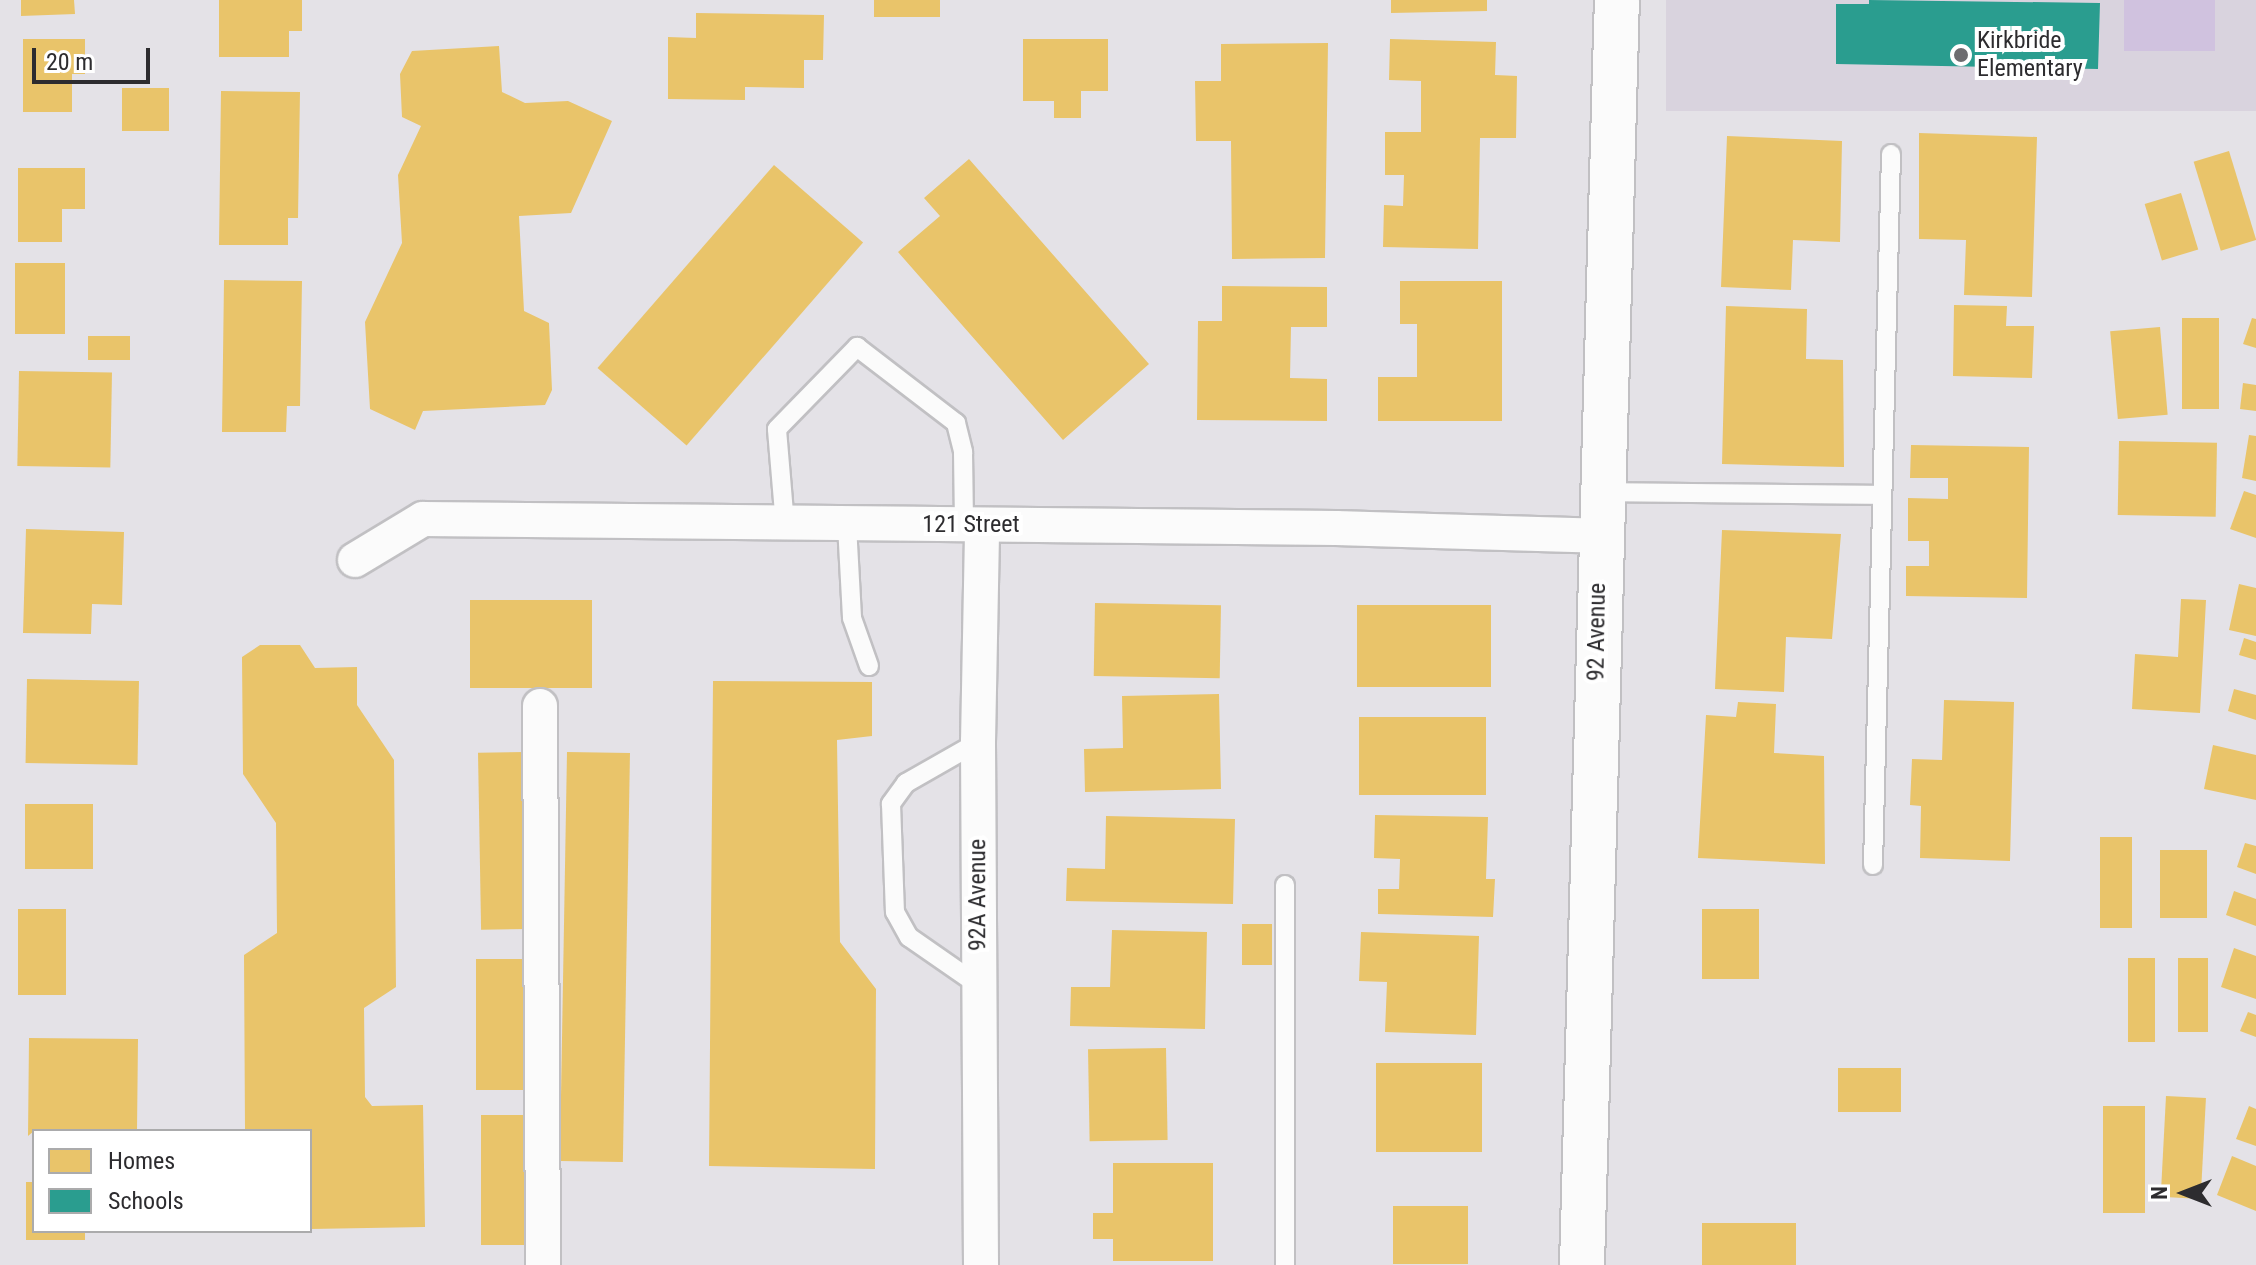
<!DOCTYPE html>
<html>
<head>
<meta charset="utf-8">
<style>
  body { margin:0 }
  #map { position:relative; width:2256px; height:1265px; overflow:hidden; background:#e4e2e7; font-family:"Roboto Condensed",sans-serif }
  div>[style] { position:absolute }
  .built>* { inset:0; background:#d9d3de; transform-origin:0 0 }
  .green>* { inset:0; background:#d0c2df; transform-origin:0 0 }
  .homes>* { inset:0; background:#e9c46a; transform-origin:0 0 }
  .schools>* { inset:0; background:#2a9d8f }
  .roads { filter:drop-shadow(2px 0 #c1c0c3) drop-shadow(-2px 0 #c1c0c3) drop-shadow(0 2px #c1c0c3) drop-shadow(0 -2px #c1c0c3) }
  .service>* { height:18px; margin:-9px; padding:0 9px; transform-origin:9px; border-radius:9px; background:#fbfbfb }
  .minor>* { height:34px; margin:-17px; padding:0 17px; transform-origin:17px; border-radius:17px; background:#fbfbfb }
  .tertiary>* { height:44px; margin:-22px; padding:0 22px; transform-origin:22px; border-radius:22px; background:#fbfbfb }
  .dots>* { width:22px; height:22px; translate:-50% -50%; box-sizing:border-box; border:4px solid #fff; border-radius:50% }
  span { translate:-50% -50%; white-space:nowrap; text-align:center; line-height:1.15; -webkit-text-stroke:8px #fff; paint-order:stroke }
  .poi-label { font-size:24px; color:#2d2c2f }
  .left { translate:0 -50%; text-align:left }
  .street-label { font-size:24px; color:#2d2c2f }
  .legend { position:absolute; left:32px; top:1129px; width:280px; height:104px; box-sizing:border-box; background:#fff; border:2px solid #ababac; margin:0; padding:10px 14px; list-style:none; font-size:24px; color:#2d2c2f }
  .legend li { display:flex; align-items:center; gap:16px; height:40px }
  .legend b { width:40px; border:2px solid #ababac }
  .north { position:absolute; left:2144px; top:1153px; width:80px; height:80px; -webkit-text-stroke:6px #fff; paint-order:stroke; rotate:270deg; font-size:22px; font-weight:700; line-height:32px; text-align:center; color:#2d2c2f }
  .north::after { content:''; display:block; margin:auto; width:28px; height:36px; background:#2d2c2f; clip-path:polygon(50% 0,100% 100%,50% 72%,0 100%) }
  .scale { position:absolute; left:32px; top:48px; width:118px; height:36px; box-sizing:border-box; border:4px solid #2d2c2f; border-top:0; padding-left:10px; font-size:24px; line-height:28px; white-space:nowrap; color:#2d2c2f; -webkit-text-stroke:6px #fff; paint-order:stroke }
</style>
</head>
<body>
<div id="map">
  <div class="built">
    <div style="left:1666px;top:0;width:590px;height:111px"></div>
  </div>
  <div class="green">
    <div style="left:2124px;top:0;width:91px;height:51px"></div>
  </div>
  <div class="homes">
    <div style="clip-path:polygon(21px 0,74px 0,75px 14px,21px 16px)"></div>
    <div style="clip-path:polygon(219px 0,302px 0,302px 31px,289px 31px,289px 57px,219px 57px)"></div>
    <div style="left:874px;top:0;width:66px;height:17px"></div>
    <div style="clip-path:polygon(1391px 0,1487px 0,1487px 11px,1391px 13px)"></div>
    <div style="clip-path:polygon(696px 13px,824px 15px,823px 60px,804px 60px,804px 88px,745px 87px,745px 100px,668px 99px,668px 37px,696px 38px)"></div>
    <div style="clip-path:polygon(23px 39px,85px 39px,85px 74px,72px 74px,72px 112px,23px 112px)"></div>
    <div style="clip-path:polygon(1023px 39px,1108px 39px,1108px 91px,1081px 91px,1081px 118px,1054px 118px,1054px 101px,1023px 101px)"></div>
    <div style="clip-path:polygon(1390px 39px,1496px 42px,1495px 75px,1517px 76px,1516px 138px,1480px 138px,1478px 249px,1383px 247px,1384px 205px,1403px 206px,1404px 175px,1385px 175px,1385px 132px,1421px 132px,1421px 81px,1389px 80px)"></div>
    <div style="clip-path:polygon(1328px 43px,1325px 258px,1232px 259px,1231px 141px,1196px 141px,1195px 81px,1221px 81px,1221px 44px)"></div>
    <div style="clip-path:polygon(499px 46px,502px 92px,525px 103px,568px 101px,612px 121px,571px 213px,519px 216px,524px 311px,549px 323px,552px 390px,545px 405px,423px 411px,415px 430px,370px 409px,365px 322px,402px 243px,398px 175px,421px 126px,402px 117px,400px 74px,412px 51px)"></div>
    <div style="left:122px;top:88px;width:47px;height:43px"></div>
    <div style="clip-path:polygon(221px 91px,300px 92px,298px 218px,288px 218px,288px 245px,219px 245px)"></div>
    <div style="clip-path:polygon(1919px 133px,2037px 137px,2032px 297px,1964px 295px,1966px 240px,1919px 239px)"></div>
    <div style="clip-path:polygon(1727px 136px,1842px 141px,1840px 242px,1793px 240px,1791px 290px,1721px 287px)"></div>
    <div style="left:2229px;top:151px;width:93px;height:37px;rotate:73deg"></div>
    <div style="clip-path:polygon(969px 159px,1149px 364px,1063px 440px,898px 252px,940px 216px,924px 198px)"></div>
    <div style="left:774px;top:165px;width:118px;height:269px;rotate:41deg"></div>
    <div style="clip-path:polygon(18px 168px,85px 168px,85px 209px,62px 209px,62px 242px,18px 242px)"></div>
    <div style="left:2181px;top:193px;width:59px;height:38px;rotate:73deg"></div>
    <div style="left:15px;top:263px;width:50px;height:71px"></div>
    <div style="clip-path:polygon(224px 280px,302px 281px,300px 406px,287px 406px,286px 432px,222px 432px)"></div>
    <div style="clip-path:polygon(1400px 281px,1502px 281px,1502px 421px,1378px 421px,1378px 377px,1417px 377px,1417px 324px,1400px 324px)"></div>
    <div style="clip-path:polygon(1222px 286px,1327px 287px,1327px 327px,1291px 327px,1290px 378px,1327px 379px,1327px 421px,1197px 420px,1198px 321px,1222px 321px)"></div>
    <div style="clip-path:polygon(1954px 305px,2007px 306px,2006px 326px,2034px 326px,2032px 378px,1953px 376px)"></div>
    <div style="clip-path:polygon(1726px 306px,1807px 309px,1806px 359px,1843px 360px,1844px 467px,1722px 464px)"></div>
    <div style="left:2182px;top:318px;width:37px;height:91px"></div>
    <div style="clip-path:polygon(2252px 318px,2256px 319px,2256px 348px,2243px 344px)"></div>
    <div style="left:2160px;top:327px;width:88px;height:50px;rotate:85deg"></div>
    <div style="left:88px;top:336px;width:42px;height:24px"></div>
    <div style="left:19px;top:371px;width:93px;height:95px;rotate:1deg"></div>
    <div style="clip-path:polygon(2243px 383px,2256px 385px,2256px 411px,2240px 409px)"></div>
    <div style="clip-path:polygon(2249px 435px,2256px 436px,2256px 481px,2242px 478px)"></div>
    <div style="left:2119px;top:441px;width:98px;height:74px;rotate:1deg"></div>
    <div style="clip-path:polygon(1911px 445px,2029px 447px,2027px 598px,1906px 596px,1906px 566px,1929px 566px,1929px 541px,1908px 541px,1908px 498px,1948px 499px,1948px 478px,1910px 478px)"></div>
    <div style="clip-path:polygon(2244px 491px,2256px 495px,2256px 538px,2230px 529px)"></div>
    <div style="clip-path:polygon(26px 529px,124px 532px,122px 605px,92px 604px,91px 634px,23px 633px)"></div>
    <div style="clip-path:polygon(1722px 530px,1841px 534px,1832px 639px,1786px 637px,1784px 692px,1715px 689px)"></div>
    <div style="clip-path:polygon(2239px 584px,2256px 588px,2256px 636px,2229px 630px)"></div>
    <div style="clip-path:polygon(2181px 599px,2206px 600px,2200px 713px,2132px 709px,2135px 654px,2178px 657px)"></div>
    <div style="left:470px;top:600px;width:122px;height:88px"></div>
    <div style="left:1095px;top:603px;width:126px;height:73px;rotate:1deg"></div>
    <div style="left:1357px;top:605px;width:134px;height:82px"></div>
    <div style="clip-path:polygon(2244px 638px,2256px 642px,2256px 660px,2239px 655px)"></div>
    <div style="clip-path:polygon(260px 645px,300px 645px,315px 668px,357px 667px,357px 705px,394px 760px,396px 987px,364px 1008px,365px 1097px,372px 1106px,423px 1105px,425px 1227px,310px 1229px,310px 1131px,245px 1131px,244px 955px,277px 933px,276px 823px,243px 774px,242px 657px)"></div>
    <div style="left:27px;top:679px;width:112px;height:84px;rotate:1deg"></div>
    <div style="clip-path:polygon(713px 681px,872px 682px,872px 736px,837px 740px,840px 942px,876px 989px,875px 1169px,709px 1166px)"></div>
    <div style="clip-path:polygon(2234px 689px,2256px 695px,2256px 720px,2228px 711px)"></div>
    <div style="clip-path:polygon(1219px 694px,1221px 789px,1085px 792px,1084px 749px,1123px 748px,1122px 696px)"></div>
    <div style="clip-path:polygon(1944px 700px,2014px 702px,2010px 861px,1920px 858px,1921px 806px,1910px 805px,1912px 759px,1942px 760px)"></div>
    <div style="clip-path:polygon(1738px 702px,1776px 704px,1774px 753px,1824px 756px,1825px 864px,1698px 858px,1706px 715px,1736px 717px)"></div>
    <div style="left:1359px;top:717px;width:127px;height:78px"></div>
    <div style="clip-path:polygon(2213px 745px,2256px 755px,2256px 800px,2204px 789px)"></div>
    <div style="left:525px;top:752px;width:177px;height:47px;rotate:89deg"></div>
    <div style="left:567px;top:752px;width:63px;height:409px;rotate:1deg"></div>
    <div style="left:25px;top:804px;width:68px;height:65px"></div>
    <div style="clip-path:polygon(1375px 815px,1488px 817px,1486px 879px,1495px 879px,1493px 917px,1378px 914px,1378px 889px,1399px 889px,1400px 859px,1374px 858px)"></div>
    <div style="clip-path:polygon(1106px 816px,1235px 819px,1233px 904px,1066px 901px,1067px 868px,1105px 869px)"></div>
    <div style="left:2100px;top:837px;width:32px;height:91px"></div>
    <div style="clip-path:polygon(2245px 843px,2256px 846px,2256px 874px,2237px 867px)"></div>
    <div style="left:2160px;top:850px;width:47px;height:68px"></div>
    <div style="clip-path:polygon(2234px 891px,2256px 899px,2256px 926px,2226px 915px)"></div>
    <div style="left:18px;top:909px;width:48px;height:86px"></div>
    <div style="left:1702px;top:909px;width:57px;height:70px"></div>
    <div style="left:1242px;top:924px;width:30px;height:41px"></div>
    <div style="clip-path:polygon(1112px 930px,1207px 932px,1205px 1029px,1070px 1026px,1071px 987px,1110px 987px)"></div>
    <div style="clip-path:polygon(1361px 932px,1479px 936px,1476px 1035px,1385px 1032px,1387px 982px,1359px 981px)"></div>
    <div style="clip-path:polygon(2234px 948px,2256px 956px,2256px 999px,2221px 987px)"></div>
    <div style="left:2128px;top:958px;width:27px;height:84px"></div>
    <div style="left:2178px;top:958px;width:30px;height:74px"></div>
    <div style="left:476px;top:959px;width:49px;height:131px"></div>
    <div style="clip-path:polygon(2248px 1012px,2256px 1015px,2256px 1037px,2240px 1031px)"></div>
    <div style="clip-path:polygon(29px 1038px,138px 1039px,137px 1131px,34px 1131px,28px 1136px)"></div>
    <div style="left:1166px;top:1048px;width:92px;height:78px;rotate:89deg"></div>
    <div style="left:1482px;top:1063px;width:89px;height:106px;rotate:90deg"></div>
    <div style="left:1838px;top:1068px;width:63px;height:44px"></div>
    <div style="left:2166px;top:1096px;width:40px;height:101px;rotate:3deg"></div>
    <div style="left:2103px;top:1106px;width:42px;height:107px"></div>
    <div style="clip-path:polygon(2249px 1106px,2256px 1109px,2256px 1146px,2236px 1139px)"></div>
    <div style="left:481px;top:1115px;width:46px;height:130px"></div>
    <div style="clip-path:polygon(2232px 1156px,2256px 1166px,2256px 1211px,2217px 1195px)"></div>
    <div style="clip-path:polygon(1113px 1163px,1213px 1163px,1213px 1261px,1113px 1261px,1113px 1239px,1093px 1239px,1093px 1213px,1113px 1213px)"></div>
    <div style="clip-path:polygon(26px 1182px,34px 1182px,34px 1231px,85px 1231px,85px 1240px,26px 1240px)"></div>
    <div style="left:1393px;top:1206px;width:75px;height:58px"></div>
    <div style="left:1702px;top:1223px;width:94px;height:42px"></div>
  </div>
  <div class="schools">
    <div style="clip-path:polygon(1869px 0,2100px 3px,2098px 69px,1836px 64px,1836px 4px,1869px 4px)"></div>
  </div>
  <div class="roads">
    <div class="service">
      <div style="left:1601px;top:492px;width:281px;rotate:0.6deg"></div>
      <div style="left:785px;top:525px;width:96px;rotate:-94.8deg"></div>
      <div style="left:777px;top:429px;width:115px;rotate:-45.7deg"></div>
      <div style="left:857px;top:347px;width:125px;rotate:37.5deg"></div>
      <div style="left:956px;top:423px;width:30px;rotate:76deg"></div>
      <div style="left:963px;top:452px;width:73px;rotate:89.2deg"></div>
      <div style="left:847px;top:525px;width:93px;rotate:86.9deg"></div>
      <div style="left:852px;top:618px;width:51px;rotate:70.5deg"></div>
      <div style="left:978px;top:742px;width:83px;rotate:150.3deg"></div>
      <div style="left:906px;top:783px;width:26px;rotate:126deg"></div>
      <div style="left:891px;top:804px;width:108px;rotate:87.9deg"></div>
      <div style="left:895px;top:912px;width:29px;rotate:61deg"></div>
      <div style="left:909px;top:937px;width:84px;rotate:34.8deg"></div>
      <div style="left:1873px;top:865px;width:711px;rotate:-88.55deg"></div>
      <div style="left:1285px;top:1265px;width:380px;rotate:-90deg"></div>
    </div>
    <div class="minor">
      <div style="left:355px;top:560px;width:79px;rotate:-31.1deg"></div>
      <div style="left:423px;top:519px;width:913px;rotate:0.56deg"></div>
      <div style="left:1336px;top:528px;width:263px;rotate:1.7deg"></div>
      <div style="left:540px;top:706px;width:559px;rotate:89.69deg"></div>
      <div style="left:981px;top:1265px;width:523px;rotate:-90.33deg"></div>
      <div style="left:978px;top:742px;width:217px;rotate:-88.9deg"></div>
    </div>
    <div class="tertiary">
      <div style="left:1582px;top:1265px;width:1265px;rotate:-88.42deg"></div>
    </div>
  </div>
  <div class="dots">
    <div style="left:1961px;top:55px;background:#6d6c6f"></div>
  </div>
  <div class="poi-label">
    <span class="left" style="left:1977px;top:55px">Kirkbride<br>Elementary</span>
  </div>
  <div class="street-label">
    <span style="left:971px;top:525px">121 Street</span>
    <span style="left:1597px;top:632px;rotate:-89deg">92 Avenue</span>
    <span style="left:978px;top:895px;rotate:-90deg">92A Avenue</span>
  </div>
  <ul class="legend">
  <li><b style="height:22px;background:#e9c46a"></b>Homes</li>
  <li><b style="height:22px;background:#2a9d8f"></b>Schools</li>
  </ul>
  <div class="north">N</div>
  <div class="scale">20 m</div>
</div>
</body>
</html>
